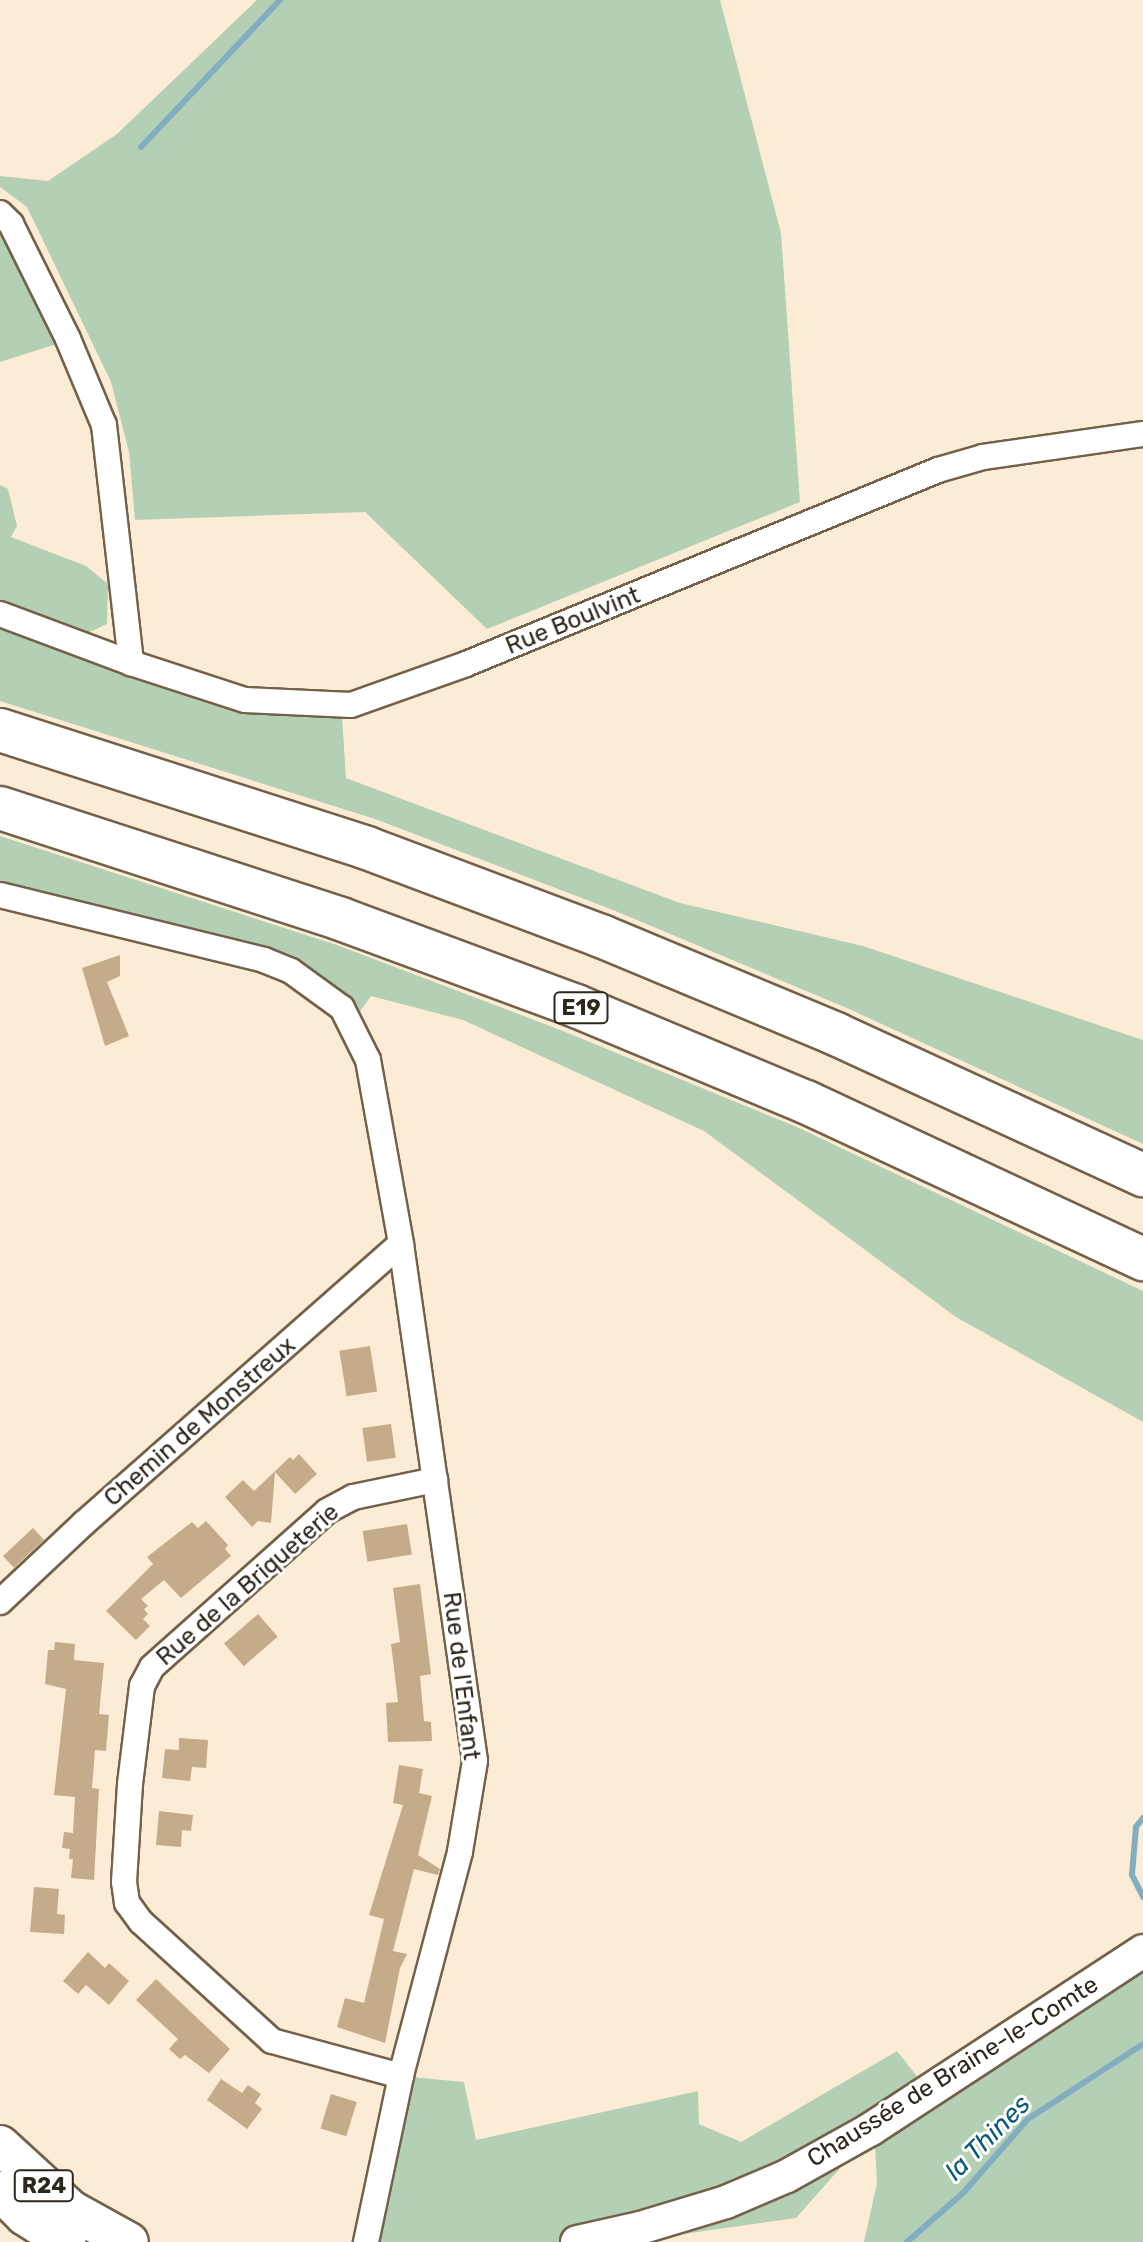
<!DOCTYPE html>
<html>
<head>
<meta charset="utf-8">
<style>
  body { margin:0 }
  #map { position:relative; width:1143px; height:2242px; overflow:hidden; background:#fcecd5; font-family:Rubik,sans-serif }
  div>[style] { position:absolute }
  .green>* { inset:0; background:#b4d0b4 }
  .stream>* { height:6px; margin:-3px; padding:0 3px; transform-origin:3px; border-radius:3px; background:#83adc1 }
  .building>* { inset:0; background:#c4ab8a; transform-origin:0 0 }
  .roads { filter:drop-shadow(2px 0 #736149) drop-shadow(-2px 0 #736149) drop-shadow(0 2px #736149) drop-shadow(0 -2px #736149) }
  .minor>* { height:24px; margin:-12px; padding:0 12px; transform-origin:12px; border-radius:12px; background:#fff }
  .secondary>* { height:32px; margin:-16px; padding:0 16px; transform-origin:16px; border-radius:16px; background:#fff }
  .trunk>* { height:38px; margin:-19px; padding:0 19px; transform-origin:19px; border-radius:19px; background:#fff }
  .motorway>* { height:42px; margin:-21px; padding:0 21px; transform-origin:21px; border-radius:21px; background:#fff }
  span { translate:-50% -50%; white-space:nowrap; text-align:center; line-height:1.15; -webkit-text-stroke:6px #fff; paint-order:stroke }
  .shield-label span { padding:2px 6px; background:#fff; border:2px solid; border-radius:6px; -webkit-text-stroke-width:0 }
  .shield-label { font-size:22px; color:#2e271c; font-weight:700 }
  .street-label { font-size:24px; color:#2e271c }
  .water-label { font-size:26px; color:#075a77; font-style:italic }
</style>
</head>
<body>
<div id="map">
  <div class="green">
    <div style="clip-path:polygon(257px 0,720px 0,781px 233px,800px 502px,487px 629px,365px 512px,135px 520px,129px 452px,111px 382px,27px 207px,0 187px,0 176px,48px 181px,117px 134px)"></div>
    <div style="clip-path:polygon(0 232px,60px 343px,0 362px)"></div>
    <div style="clip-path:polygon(0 485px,8px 489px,17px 526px,11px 537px,86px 566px,108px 584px,107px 624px,85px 634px,0 602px)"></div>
    <div style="clip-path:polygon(0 629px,69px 655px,270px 715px,342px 716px,346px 778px,680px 903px,863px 946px,1143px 1040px,1143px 1144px,849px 1009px,613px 910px,375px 819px,0 701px)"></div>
    <div style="clip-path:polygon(0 836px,337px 945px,563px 1031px,799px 1128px,1143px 1291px,1143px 1422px,956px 1317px,704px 1131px,463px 1020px,371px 996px,359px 1013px,304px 967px,0 889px)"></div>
    <div style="clip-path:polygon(1143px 1941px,1143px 2242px,864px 2242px,877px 2183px,875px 2147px)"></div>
    <div style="clip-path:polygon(897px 2051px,919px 2079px,796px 2218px,627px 2242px,366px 2242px,401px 2076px,464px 2082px,476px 2140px,698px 2091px,699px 2124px,741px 2142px)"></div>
  </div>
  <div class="stream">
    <div style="left:141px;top:147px;width:202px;rotate:-46.6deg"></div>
    <div style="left:1143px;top:1818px;width:11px;rotate:128deg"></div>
    <div style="left:1136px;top:1827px;width:48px;rotate:94.8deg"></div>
    <div style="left:1132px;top:1875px;width:25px;rotate:63deg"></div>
    <div style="left:907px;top:2242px;width:74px;rotate:-41.2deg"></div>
    <div style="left:963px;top:2193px;width:98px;rotate:-48.7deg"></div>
    <div style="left:1028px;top:2119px;width:137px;rotate:-33.1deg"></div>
  </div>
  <div class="building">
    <div style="clip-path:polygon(120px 955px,120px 976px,107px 982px,129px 1036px,105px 1046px,82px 968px)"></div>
    <div style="left:370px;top:1346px;width:46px;height:31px;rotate:81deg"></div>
    <div style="left:391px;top:1424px;width:34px;height:29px;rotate:82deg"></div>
    <div style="clip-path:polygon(299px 1454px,317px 1474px,295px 1494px,275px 1472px,271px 1523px,258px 1521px,252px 1527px,225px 1497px,243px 1480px,254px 1491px,290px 1457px,293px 1460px)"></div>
    <div style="clip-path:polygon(206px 1521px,228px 1545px,225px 1549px,231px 1556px,181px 1598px,164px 1580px,141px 1599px,148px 1606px,144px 1609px,148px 1614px,143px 1619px,150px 1626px,136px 1640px,106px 1611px,153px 1564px,147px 1557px,192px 1522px,198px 1528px)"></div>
    <div style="left:407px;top:1524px;width:31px;height:45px;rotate:81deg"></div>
    <div style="left:33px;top:1528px;width:16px;height:41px;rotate:47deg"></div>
    <div style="clip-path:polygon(420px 1584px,431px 1674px,420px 1676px,424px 1721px,431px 1722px,432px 1741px,388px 1742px,386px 1703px,398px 1702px,391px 1644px,400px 1642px,393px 1588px)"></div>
    <div style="left:258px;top:1614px;width:30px;height:45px;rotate:49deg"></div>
    <div style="clip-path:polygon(55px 1642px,75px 1644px,74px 1660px,104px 1663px,99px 1714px,109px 1715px,106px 1751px,95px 1750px,92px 1788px,99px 1789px,94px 1880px,71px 1878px,73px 1859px,69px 1859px,70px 1849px,62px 1848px,64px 1832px,73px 1833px,75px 1797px,54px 1795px,66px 1689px,45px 1684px,48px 1650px,54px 1650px)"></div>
    <div style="clip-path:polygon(179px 1738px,208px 1740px,206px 1768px,192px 1767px,190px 1781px,162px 1778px,165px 1749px,179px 1750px)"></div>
    <div style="clip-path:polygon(399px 1765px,423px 1769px,419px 1793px,432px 1796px,418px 1855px,440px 1869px,438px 1875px,414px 1869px,393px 1951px,407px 1954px,400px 1968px,385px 2043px,337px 2027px,345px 1998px,364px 2003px,384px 1919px,369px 1915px,403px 1805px,393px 1803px)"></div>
    <div style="clip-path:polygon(159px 1811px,193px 1815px,191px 1831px,182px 1830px,181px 1847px,156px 1845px)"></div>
    <div style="clip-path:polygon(34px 1887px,59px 1889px,57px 1914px,65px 1915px,64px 1934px,30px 1932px)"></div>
    <div style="clip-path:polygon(88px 1952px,105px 1968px,109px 1963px,129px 1981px,109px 2005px,86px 1985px,78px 1994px,63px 1981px)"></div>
    <div style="clip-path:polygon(156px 1979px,230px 2049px,209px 2073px,185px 2055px,180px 2059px,169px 2049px,178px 2039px,136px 2000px)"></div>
    <div style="clip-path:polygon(221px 2079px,242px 2093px,248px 2085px,261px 2094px,255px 2103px,262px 2109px,247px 2129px,207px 2100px)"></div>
    <div style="left:331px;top:2094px;width:27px;height:36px;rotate:17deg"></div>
  </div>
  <div class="roads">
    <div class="minor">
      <div style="left:0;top:213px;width:16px;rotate:45deg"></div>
      <div style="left:11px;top:224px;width:128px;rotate:63.6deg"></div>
      <div style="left:68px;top:339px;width:93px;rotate:67.3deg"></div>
      <div style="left:104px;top:425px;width:240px;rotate:83.5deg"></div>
      <div style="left:0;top:614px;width:140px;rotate:20.5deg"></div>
      <div style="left:131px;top:663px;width:120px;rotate:18deg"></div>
      <div style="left:245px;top:700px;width:106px;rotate:2.7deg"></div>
      <div style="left:351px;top:705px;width:122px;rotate:-19.6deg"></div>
      <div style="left:466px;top:664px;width:510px;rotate:-22.34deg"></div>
      <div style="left:938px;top:470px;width:47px;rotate:-16.1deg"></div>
      <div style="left:983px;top:457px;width:162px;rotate:-8.2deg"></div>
      <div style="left:0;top:895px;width:272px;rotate:13.8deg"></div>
      <div style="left:264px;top:960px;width:29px;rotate:22deg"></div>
      <div style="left:291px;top:971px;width:63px;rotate:36deg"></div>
      <div style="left:342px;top:1008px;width:58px;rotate:63.4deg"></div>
      <div style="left:368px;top:1060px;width:187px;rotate:79.8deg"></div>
      <div style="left:401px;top:1244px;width:522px;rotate:81.85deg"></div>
      <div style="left:475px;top:1761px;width:92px;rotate:99.4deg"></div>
      <div style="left:460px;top:1852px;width:232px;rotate:104.8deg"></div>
      <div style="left:401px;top:2076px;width:170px;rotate:101.9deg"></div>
      <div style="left:0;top:1602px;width:115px;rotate:-43.2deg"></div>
      <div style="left:84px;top:1523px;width:422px;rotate:-41.4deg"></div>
      <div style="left:401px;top:2076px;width:134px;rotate:-164.8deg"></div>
      <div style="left:272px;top:2041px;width:177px;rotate:-137.7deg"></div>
      <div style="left:141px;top:1922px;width:24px;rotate:-126deg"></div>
      <div style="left:127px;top:1903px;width:21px;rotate:-98deg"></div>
      <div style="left:124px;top:1882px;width:98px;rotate:-86.5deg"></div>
      <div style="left:130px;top:1784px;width:99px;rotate:-83deg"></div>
      <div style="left:142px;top:1686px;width:21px;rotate:-62deg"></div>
      <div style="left:152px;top:1667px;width:234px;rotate:-41.7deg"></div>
      <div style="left:327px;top:1511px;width:30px;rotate:-28deg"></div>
      <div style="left:353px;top:1497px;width:84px;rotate:-11.7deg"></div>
    </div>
    <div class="secondary">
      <div style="left:577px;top:2242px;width:65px;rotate:-12.5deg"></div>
      <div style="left:640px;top:2228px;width:90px;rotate:-16.8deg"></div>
      <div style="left:726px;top:2202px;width:66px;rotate:-23.1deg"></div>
      <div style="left:787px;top:2176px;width:96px;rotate:-29.2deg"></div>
      <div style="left:871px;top:2129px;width:325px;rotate:-33.2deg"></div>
    </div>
    <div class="trunk">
      <div style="left:0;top:2145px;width:96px;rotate:42.5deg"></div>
      <div style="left:71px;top:2210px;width:66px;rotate:28.9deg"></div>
      <div style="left:0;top:2191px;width:35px;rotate:45deg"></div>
      <div style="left:25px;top:2216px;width:49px;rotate:32.4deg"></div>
    </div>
    <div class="motorway">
      <div style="left:0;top:730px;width:386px;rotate:17.8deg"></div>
      <div style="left:367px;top:848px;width:250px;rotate:20.6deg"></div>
      <div style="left:601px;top:936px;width:255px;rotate:22.6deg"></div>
      <div style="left:836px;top:1034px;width:338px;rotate:24.7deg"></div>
      <div style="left:0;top:808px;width:359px;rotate:18deg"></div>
      <div style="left:341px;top:919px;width:251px;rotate:20.3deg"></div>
      <div style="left:576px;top:1006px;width:249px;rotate:22.7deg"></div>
      <div style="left:806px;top:1102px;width:372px;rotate:25deg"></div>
    </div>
  </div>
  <div class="shield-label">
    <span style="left:581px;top:1008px">E19</span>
    <span style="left:44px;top:2186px">R24</span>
  </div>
  <div class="street-label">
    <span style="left:573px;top:621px;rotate:-22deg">Rue Boulvint</span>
    <span style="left:200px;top:1422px;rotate:-41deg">Chemin de Monstreux</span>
    <span style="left:248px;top:1585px;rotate:-41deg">Rue de la Briqueterie</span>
    <span style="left:461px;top:1676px;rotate:83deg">Rue de l'Enfant</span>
    <span style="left:953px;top:2072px;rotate:-32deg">Chaussée de Braine-le-Comte</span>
  </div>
  <div class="water-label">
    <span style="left:988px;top:2138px;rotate:-45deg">la Thines</span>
  </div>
</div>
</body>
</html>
